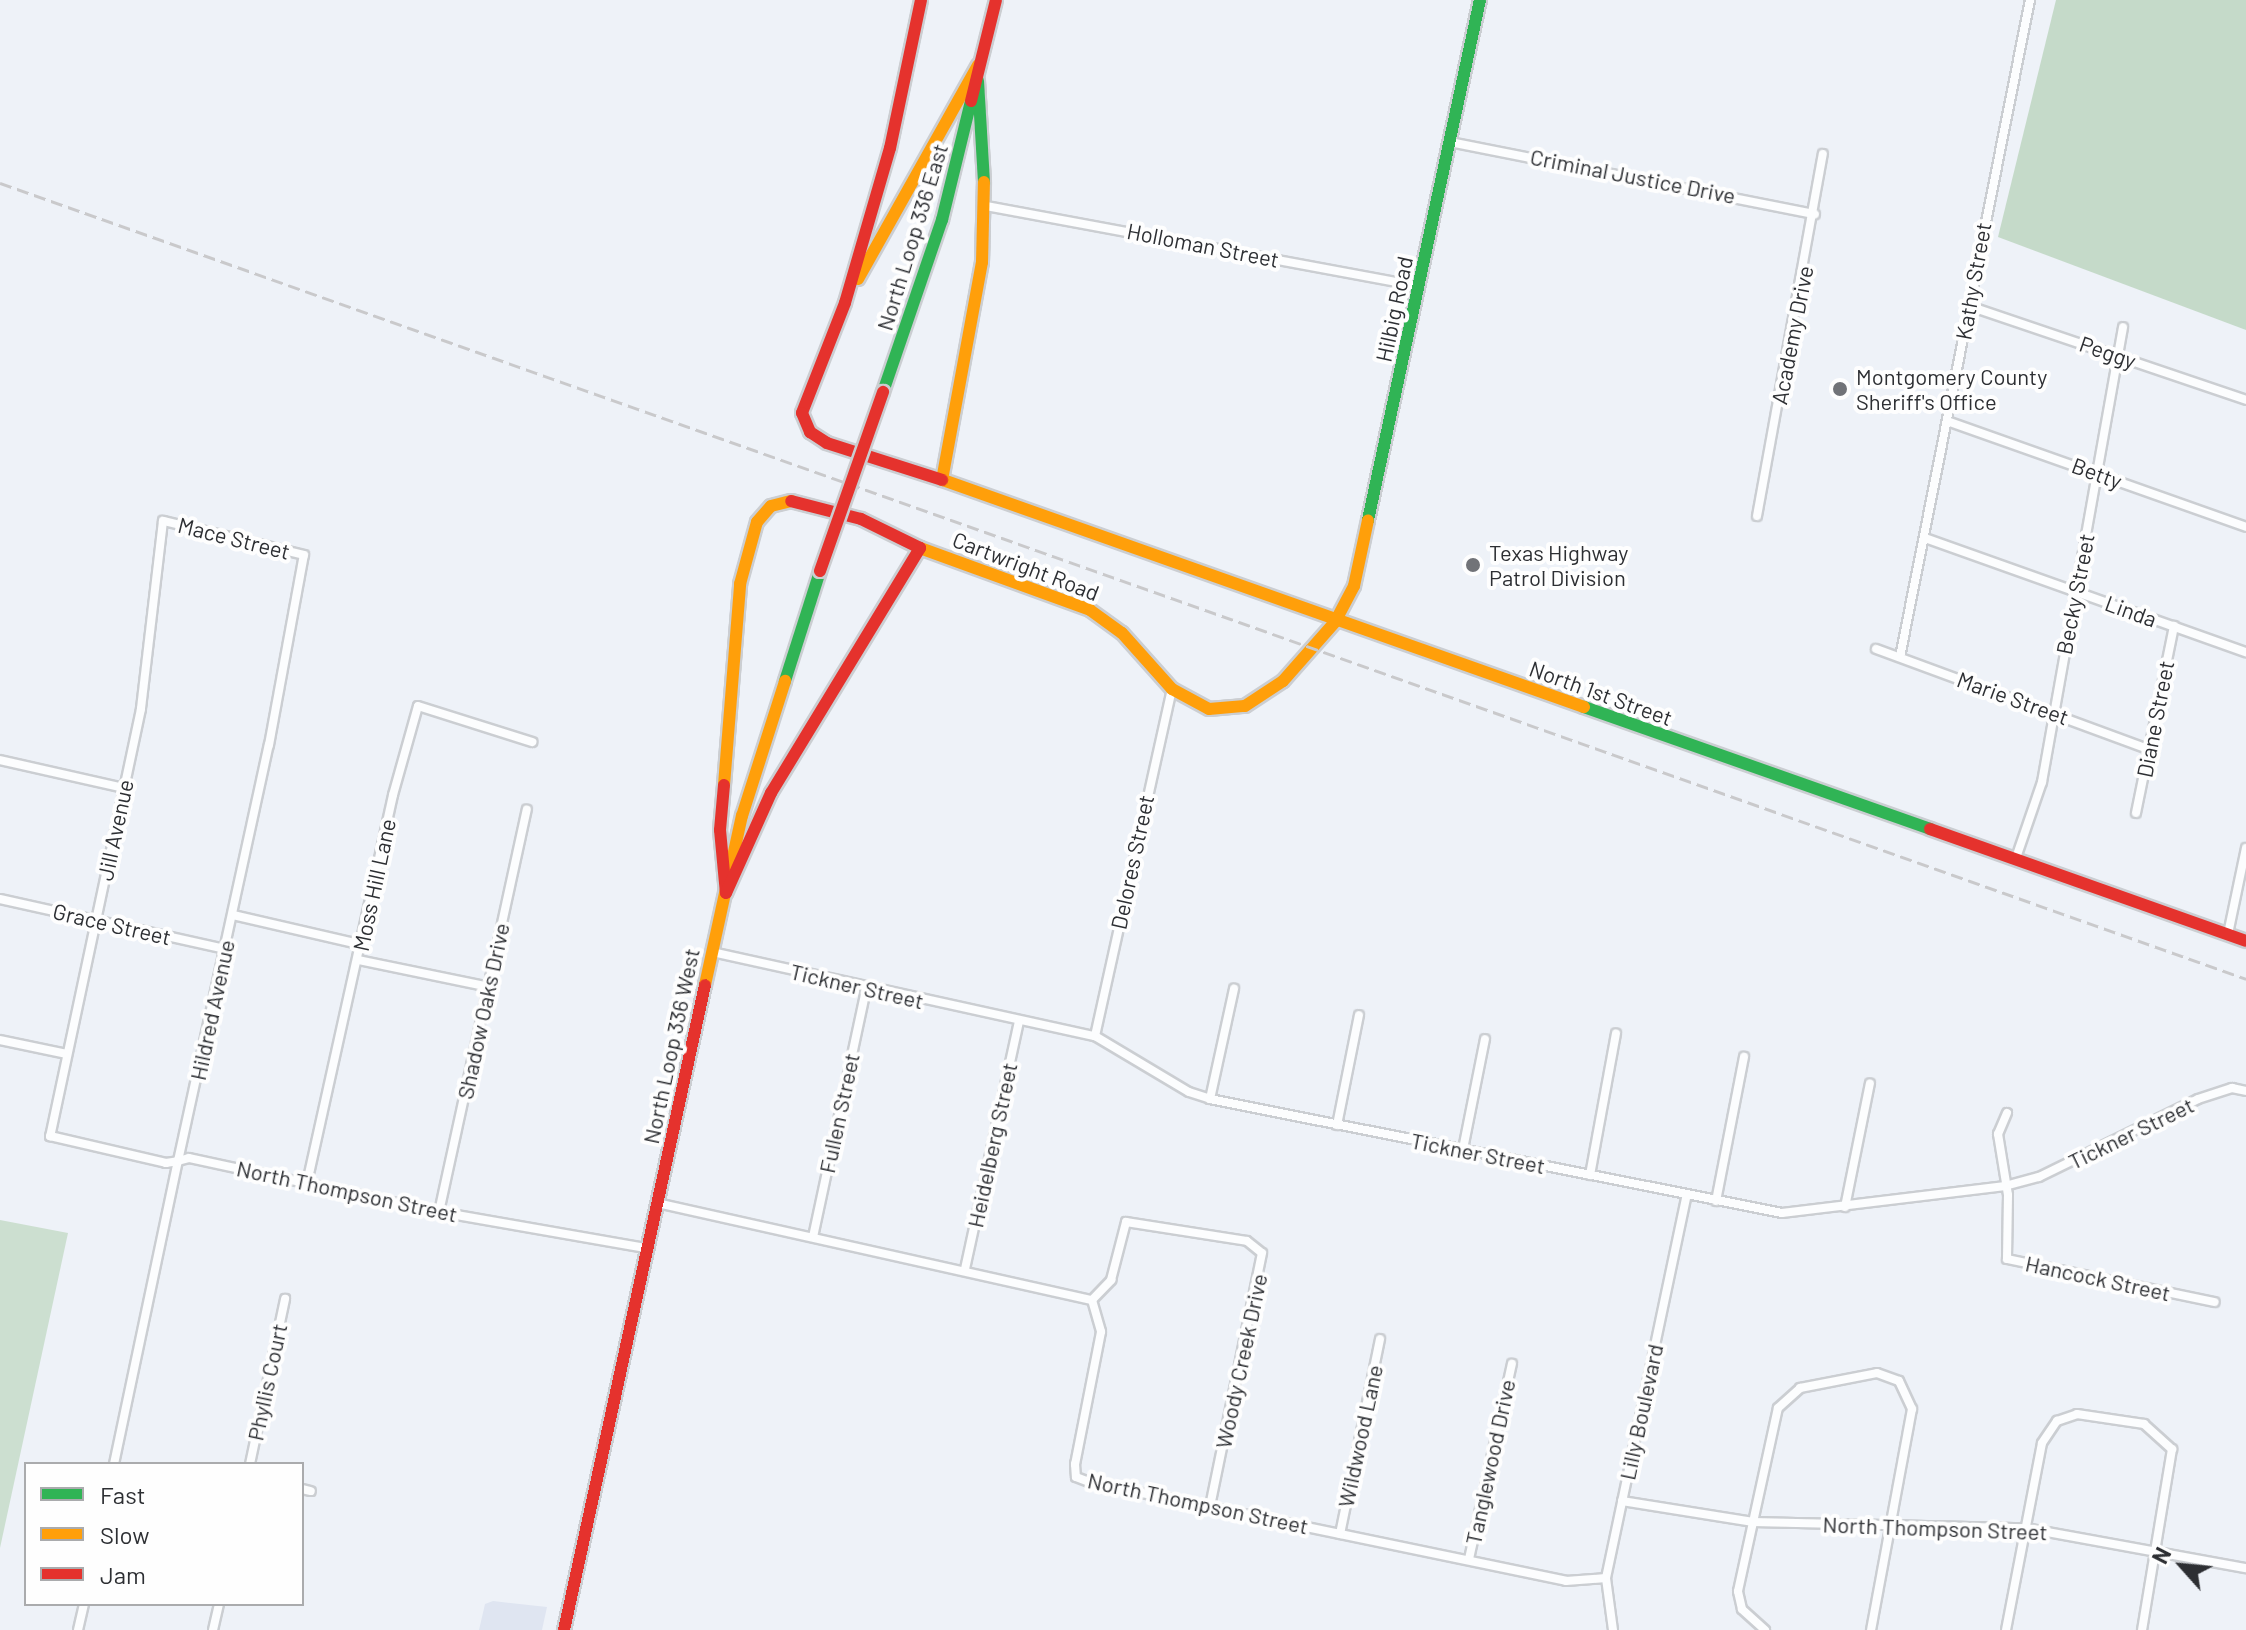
<!DOCTYPE html>
<html>
<head>
<meta charset="utf-8">
<style>
  body { margin:0 }
  #map { position:relative; width:2246px; height:1630px; overflow:hidden; background:#eef2f8; font-family:Barlow,sans-serif }
  div>[style] { position:absolute }
  .built>* { inset:0; background:#dfe5f1 }
  .green>* { inset:0; background:#ccdfd0 }
  .forest>* { inset:0; background:#c5dac9 }
  .roads { filter:drop-shadow(2px 0 #cbced2) drop-shadow(-2px 0 #cbced2) drop-shadow(0 2px #cbced2) drop-shadow(0 -2px #cbced2) }
  .street>* { height:8px; margin:-4px; padding:0 4px; transform-origin:4px; border-radius:4px; background:#fcfdfe }
  .fast>* { height:12px; margin:-6px; padding:0 6px; transform-origin:6px; border-radius:6px; background:#30b455 }
  .slow>* { height:12px; margin:-6px; padding:0 6px; transform-origin:6px; border-radius:6px; background:#ff9f0a }
  .jam>* { height:12px; margin:-6px; padding:0 6px; transform-origin:6px; border-radius:6px; background:#e5322d }
  .rail>* { height:3px; margin-top:-1.5px; transform-origin:0; background:repeating-linear-gradient(90deg,#c9c9cb 0 12px,transparent 0 18px) }
  .bridges { filter:drop-shadow(2px 0 #cbcdd0) drop-shadow(-2px 0 #cbcdd0) drop-shadow(0 2px #cbcdd0) drop-shadow(0 -2px #cbcdd0) }
  .jam-bridge>* { height:12px; margin:-6px; padding:0 6px; transform-origin:6px; border-radius:6px; background:#e5322d }
  .dots>* { width:22px; height:22px; translate:-50% -50%; box-sizing:border-box; border:4px solid #fefefe; border-radius:50% }
  span { translate:-50% -50%; white-space:nowrap; text-align:center; line-height:1.15; -webkit-text-stroke:8px #fefefe; paint-order:stroke }
  .street-label { font-size:22px; color:#2d2f33 }
  .poi-label { font-size:22px; color:#2d2f33 }
  .left { translate:0 -50%; text-align:left }
  .legend { position:absolute; left:24px; top:1462px; width:280px; height:144px; box-sizing:border-box; background:#fefefe; border:2px solid #aaabad; margin:0; padding:10px 14px; list-style:none; font-size:24px; color:#2d2f33 }
  .legend li { display:flex; align-items:center; gap:16px; height:40px }
  .legend b { width:40px; border:2px solid #aaabad }
  .north { position:absolute; left:2142px; top:1526px; width:80px; height:80px; -webkit-text-stroke:6px #fefefe; paint-order:stroke; rotate:297deg; font-size:22px; font-weight:700; line-height:32px; text-align:center; color:#2d2f33 }
  .north::after { content:''; display:block; margin:auto; width:28px; height:36px; background:#2d2f33; clip-path:polygon(50% 0,100% 100%,50% 72%,0 100%) }
</style>
</head>
<body>
<div id="map">
  <div class="built">
    <div style="clip-path:polygon(493px 1601px,547px 1607px,542px 1630px,479px 1630px,485px 1604px)"></div>
  </div>
  <div class="green">
    <div style="clip-path:polygon(0 1220px,68px 1233px,0 1548px)"></div>
  </div>
  <div class="forest">
    <div style="clip-path:polygon(2056px 0,2246px 0,2246px 330px,1998px 237px)"></div>
  </div>
  <div class="roads">
    <div class="street">
      <div style="left:1450px;top:142px;width:372px;rotate:11.2deg"></div>
      <div style="left:986px;top:206px;width:440px;rotate:10.5deg"></div>
      <div style="left:1969px;top:306px;width:293px;rotate:18.7deg"></div>
      <div style="left:1947px;top:421px;width:317px;rotate:19.5deg"></div>
      <div style="left:1757px;top:516px;width:368px;rotate:-79.7deg"></div>
      <div style="left:1925px;top:538px;width:341px;rotate:19.6deg"></div>
      <div style="left:1876px;top:649px;width:290px;rotate:20.2deg"></div>
      <div style="left:1900px;top:657px;width:670px;rotate:-78.81deg"></div>
      <div style="left:0;top:760px;width:127px;rotate:12.7deg"></div>
      <div style="left:2136px;top:813px;width:191px;rotate:-78.5deg"></div>
      <div style="left:2016px;top:858px;width:80px;rotate:-71.1deg"></div>
      <div style="left:2042px;top:782px;width:462px;rotate:-79.9deg"></div>
      <div style="left:0;top:899px;width:230px;rotate:12.5deg"></div>
      <div style="left:233px;top:915px;width:129px;rotate:13deg"></div>
      <div style="left:2228px;top:934px;width:88px;rotate:-78.2deg"></div>
      <div style="left:712px;top:952px;width:392px;rotate:12.4deg"></div>
      <div style="left:1095px;top:1036px;width:109px;rotate:30.8deg"></div>
      <div style="left:1189px;top:1092px;width:22px;rotate:18deg"></div>
      <div style="left:1210px;top:1099px;width:583px;rotate:11.27deg"></div>
      <div style="left:1782px;top:1213px;width:225px;rotate:-6.9deg"></div>
      <div style="left:2005px;top:1186px;width:35px;rotate:-15deg"></div>
      <div style="left:2039px;top:1177px;width:177px;rotate:-26.1deg"></div>
      <div style="left:2198px;top:1099px;width:36px;rotate:-18deg"></div>
      <div style="left:2232px;top:1088px;width:14px;rotate:12deg"></div>
      <div style="left:358px;top:960px;width:134px;rotate:11.6deg"></div>
      <div style="left:1095px;top:1036px;width:355px;rotate:-77.5deg"></div>
      <div style="left:0;top:1040px;width:68px;rotate:11.8deg"></div>
      <div style="left:1210px;top:1099px;width:113px;rotate:-77.7deg"></div>
      <div style="left:2007px;top:1113px;width:23px;rotate:113deg"></div>
      <div style="left:1998px;top:1134px;width:62px;rotate:80.7deg"></div>
      <div style="left:2008px;top:1195px;width:64px;rotate:90.9deg"></div>
      <div style="left:2007px;top:1259px;width:212px;rotate:11.7deg"></div>
      <div style="left:1337px;top:1125px;width:112px;rotate:-78.7deg"></div>
      <div style="left:1463px;top:1149px;width:112px;rotate:-78.7deg"></div>
      <div style="left:1590px;top:1175px;width:144px;rotate:-79.6deg"></div>
      <div style="left:307px;top:1183px;width:397px;rotate:-77.5deg"></div>
      <div style="left:393px;top:795px;width:92px;rotate:-74.3deg"></div>
      <div style="left:418px;top:706px;width:120px;rotate:17.5deg"></div>
      <div style="left:1716px;top:1201px;width:147px;rotate:-79deg"></div>
      <div style="left:657px;top:1203px;width:446px;rotate:12.6deg"></div>
      <div style="left:1092px;top:1300px;width:33px;rotate:74deg"></div>
      <div style="left:1101px;top:1332px;width:135px;rotate:101.1deg"></div>
      <div style="left:1075px;top:1464px;width:13px;rotate:86deg"></div>
      <div style="left:1076px;top:1477px;width:14px;rotate:21deg"></div>
      <div style="left:1089px;top:1482px;width:487px;rotate:11.7deg"></div>
      <div style="left:1566px;top:1581px;width:40px;rotate:-4.3deg"></div>
      <div style="left:1845px;top:1207px;width:126px;rotate:-78.6deg"></div>
      <div style="left:439px;top:1212px;width:412px;rotate:-77.7deg"></div>
      <div style="left:813px;top:1237px;width:254px;rotate:-77.9deg"></div>
      <div style="left:965px;top:1269px;width:254px;rotate:-77.7deg"></div>
      <div style="left:1092px;top:1300px;width:28px;rotate:-46deg"></div>
      <div style="left:1111px;top:1280px;width:60px;rotate:-75.5deg"></div>
      <div style="left:1126px;top:1222px;width:122px;rotate:8.9deg"></div>
      <div style="left:1247px;top:1241px;width:19px;rotate:39deg"></div>
      <div style="left:1262px;top:1253px;width:258px;rotate:101.6deg"></div>
      <div style="left:114px;top:1464px;width:310px;rotate:-78.1deg"></div>
      <div style="left:178px;top:1161px;width:426px;rotate:-77.7deg"></div>
      <div style="left:269px;top:745px;width:193px;rotate:-79.6deg"></div>
      <div style="left:304px;top:555px;width:145px;rotate:-166.4deg"></div>
      <div style="left:163px;top:521px;width:189px;rotate:96.7deg"></div>
      <div style="left:141px;top:709px;width:437px;rotate:102deg"></div>
      <div style="left:50px;top:1136px;width:119px;rotate:13.1deg"></div>
      <div style="left:166px;top:1163px;width:12px;rotate:-9deg"></div>
      <div style="left:178px;top:1161px;width:11px;rotate:-15deg"></div>
      <div style="left:189px;top:1158px;width:256px;rotate:12.2deg"></div>
      <div style="left:439px;top:1212px;width:210px;rotate:9.9deg"></div>
      <div style="left:250px;top:1464px;width:169px;rotate:-78deg"></div>
      <div style="left:302px;top:1489px;width:9px;rotate:13deg"></div>
      <div style="left:1622px;top:1501px;width:133px;rotate:9.1deg"></div>
      <div style="left:1753px;top:1522px;width:272px;rotate:1.3deg"></div>
      <div style="left:2025px;top:1528px;width:225px;rotate:10.3deg"></div>
      <div style="left:1340px;top:1534px;width:199px;rotate:-78.4deg"></div>
      <div style="left:1469px;top:1559px;width:200px;rotate:-77.6deg"></div>
      <div style="left:78px;top:1630px;width:27px;rotate:-77deg"></div>
      <div style="left:213px;top:1630px;width:27px;rotate:-77deg"></div>
      <div style="left:1613px;top:1630px;width:52px;rotate:-97.7deg"></div>
      <div style="left:1606px;top:1578px;width:392px;rotate:-78.1deg"></div>
      <div style="left:1765px;top:1630px;width:31px;rotate:-138deg"></div>
      <div style="left:1742px;top:1609px;width:18px;rotate:-103deg"></div>
      <div style="left:1738px;top:1591px;width:187px;rotate:-77.7deg"></div>
      <div style="left:1778px;top:1408px;width:30px;rotate:-42deg"></div>
      <div style="left:1800px;top:1388px;width:78px;rotate:-11deg"></div>
      <div style="left:1877px;top:1373px;width:23px;rotate:20deg"></div>
      <div style="left:1899px;top:1381px;width:31px;rotate:65deg"></div>
      <div style="left:1912px;top:1409px;width:225px;rotate:100.5deg"></div>
      <div style="left:2006px;top:1630px;width:190px;rotate:-79.1deg"></div>
      <div style="left:2042px;top:1443px;width:27px;rotate:-56deg"></div>
      <div style="left:2057px;top:1421px;width:21px;rotate:-19deg"></div>
      <div style="left:2077px;top:1414px;width:68px;rotate:8.5deg"></div>
      <div style="left:2144px;top:1424px;width:38px;rotate:42deg"></div>
      <div style="left:2172px;top:1449px;width:183px;rotate:99.4deg"></div>
    </div>
    <div class="fast">
      <div style="left:978px;top:81px;width:101px;rotate:86.6deg"></div>
      <div style="left:883px;top:392px;width:182px;rotate:-71.1deg"></div>
      <div style="left:942px;top:220px;width:122px;rotate:-76.3deg"></div>
      <div style="left:1368px;top:520px;width:532px;rotate:-77.85deg"></div>
      <div style="left:785px;top:681px;width:115px;rotate:-72.3deg"></div>
      <div style="left:1584px;top:707px;width:367px;rotate:19.4deg"></div>
    </div>
    <div class="slow">
      <div style="left:858px;top:279px;width:245px;rotate:-60.7deg"></div>
      <div style="left:942px;top:480px;width:222px;rotate:-79.6deg"></div>
      <div style="left:982px;top:262px;width:80px;rotate:-88.6deg"></div>
      <div style="left:943px;top:480px;width:680px;rotate:19.5deg"></div>
      <div style="left:920px;top:548px;width:181px;rotate:20deg"></div>
      <div style="left:1090px;top:610px;width:39px;rotate:36deg"></div>
      <div style="left:1122px;top:633px;width:75px;rotate:48.2deg"></div>
      <div style="left:1172px;top:689px;width:42px;rotate:28.4deg"></div>
      <div style="left:1209px;top:709px;width:36px;rotate:-5deg"></div>
      <div style="left:1245px;top:706px;width:45px;rotate:-33.3deg"></div>
      <div style="left:1283px;top:681px;width:79px;rotate:-48.6deg"></div>
      <div style="left:1335px;top:622px;width:41px;rotate:-62.2deg"></div>
      <div style="left:1354px;top:586px;width:67px;rotate:-78deg"></div>
      <div style="left:724px;top:785px;width:202px;rotate:-85.4deg"></div>
      <div style="left:740px;top:584px;width:64px;rotate:-74.7deg"></div>
      <div style="left:757px;top:522px;width:21px;rotate:-49deg"></div>
      <div style="left:771px;top:506px;width:21px;rotate:-14deg"></div>
      <div style="left:705px;top:985px;width:173px;rotate:-77.7deg"></div>
      <div style="left:742px;top:816px;width:142px;rotate:-72.3deg"></div>
    </div>
    <div class="jam">
      <div style="left:921px;top:0;width:151px;rotate:101.8deg"></div>
      <div style="left:890px;top:148px;width:161px;rotate:106.2deg"></div>
      <div style="left:845px;top:303px;width:118px;rotate:111.4deg"></div>
      <div style="left:802px;top:413px;width:21px;rotate:67deg"></div>
      <div style="left:810px;top:432px;width:20px;rotate:33deg"></div>
      <div style="left:827px;top:443px;width:121px;rotate:17.8deg"></div>
      <div style="left:971px;top:101px;width:104px;rotate:-76.1deg"></div>
      <div style="left:724px;top:785px;width:45px;rotate:95.1deg"></div>
      <div style="left:720px;top:830px;width:63px;rotate:84.6deg"></div>
      <div style="left:726px;top:893px;width:110px;rotate:-65.8deg"></div>
      <div style="left:771px;top:793px;width:287px;rotate:-58.7deg"></div>
      <div style="left:920px;top:548px;width:66px;rotate:-153.8deg"></div>
      <div style="left:861px;top:519px;width:72px;rotate:-165.6deg"></div>
      <div style="left:1930px;top:829px;width:335px;rotate:19.5deg"></div>
      <div style="left:564px;top:1630px;width:660px;rotate:-77.67deg"></div>
    </div>
  </div>
  <div class="rail">
    <div style="left:0;top:183px;width:2383px;rotate:19.51deg"></div>
  </div>
  <div class="bridges">
    <div class="jam-bridge">
      <div style="left:820px;top:571px;width:190px;rotate:-70.6deg"></div>
    </div>
  </div>
  <div class="dots">
    <div style="left:1840px;top:389px;background:#717378"></div>
    <div style="left:1473px;top:565px;background:#717378"></div>
  </div>
  <div class="street-label">
    <span style="left:1633px;top:176px;rotate:11deg">Criminal Justice Drive</span>
    <span style="left:912px;top:237px;rotate:-73deg">North Loop 336 East</span>
    <span style="left:1203px;top:245px;rotate:11deg">Holloman Street</span>
    <span style="left:1973px;top:281px;rotate:-80deg">Kathy Street</span>
    <span style="left:1394px;top:309px;rotate:-78deg">Hilbig Road</span>
    <span style="left:1792px;top:335px;rotate:-79deg">Academy Drive</span>
    <span style="left:2108px;top:352px;rotate:19deg">Peggy</span>
    <span style="left:2097px;top:473px;rotate:20deg">Betty</span>
    <span style="left:234px;top:538px;rotate:14deg">Mace Street</span>
    <span style="left:1026px;top:566px;rotate:21deg">Cartwright Road</span>
    <span style="left:2075px;top:594px;rotate:-79deg">Becky Street</span>
    <span style="left:2131px;top:611px;rotate:20deg">Linda</span>
    <span style="left:1601px;top:693px;rotate:20deg">North 1st Street</span>
    <span style="left:2013px;top:698px;rotate:20deg">Marie Street</span>
    <span style="left:2155px;top:719px;rotate:-79deg">Diane Street</span>
    <span style="left:115px;top:830px;rotate:-78deg">Jill Avenue</span>
    <span style="left:1132px;top:862px;rotate:-78deg">Delores Street</span>
    <span style="left:374px;top:885px;rotate:-78deg">Moss Hill Lane</span>
    <span style="left:112px;top:924px;rotate:13deg">Grace Street</span>
    <span style="left:857px;top:986px;rotate:13deg">Tickner Street</span>
    <span style="left:212px;top:1010px;rotate:-78deg">Hildred Avenue</span>
    <span style="left:483px;top:1011px;rotate:-78deg">Shadow Oaks Drive</span>
    <span style="left:671px;top:1046px;rotate:-78deg">North Loop 336 West</span>
    <span style="left:839px;top:1113px;rotate:-78deg">Fullen Street</span>
    <span style="left:2131px;top:1133px;rotate:-26deg">Tickner Street</span>
    <span style="left:992px;top:1145px;rotate:-78deg">Heidelberg Street</span>
    <span style="left:1478px;top:1153px;rotate:11deg">Tickner Street</span>
    <span style="left:347px;top:1191px;rotate:12deg">North Thompson Street</span>
    <span style="left:2098px;top:1278px;rotate:12deg">Hancock Street</span>
    <span style="left:1241px;top:1361px;rotate:-78deg">Woody Creek Drive</span>
    <span style="left:267px;top:1382px;rotate:-78deg">Phyllis Court</span>
    <span style="left:1641px;top:1412px;rotate:-78deg">Lilly Boulevard</span>
    <span style="left:1360px;top:1436px;rotate:-78deg">Wildwood Lane</span>
    <span style="left:1490px;top:1462px;rotate:-78deg">Tanglewood Drive</span>
    <span style="left:1198px;top:1503px;rotate:12deg">North Thompson Street</span>
    <span style="left:1935px;top:1528px;rotate:2deg">North Thompson Street</span>
  </div>
  <div class="poi-label">
    <span class="left" style="left:1856px;top:389px">Montgomery County<br>Sheriff's Office</span>
    <span class="left" style="left:1489px;top:565px">Texas Highway<br>Patrol Division</span>
  </div>
  <ul class="legend">
  <li><b style="height:10px;background:#30b455"></b>Fast</li>
  <li><b style="height:10px;background:#ff9f0a"></b>Slow</li>
  <li><b style="height:10px;background:#e5322d"></b>Jam</li>
  </ul>
  <div class="north">N</div>
</div>
</body>
</html>
